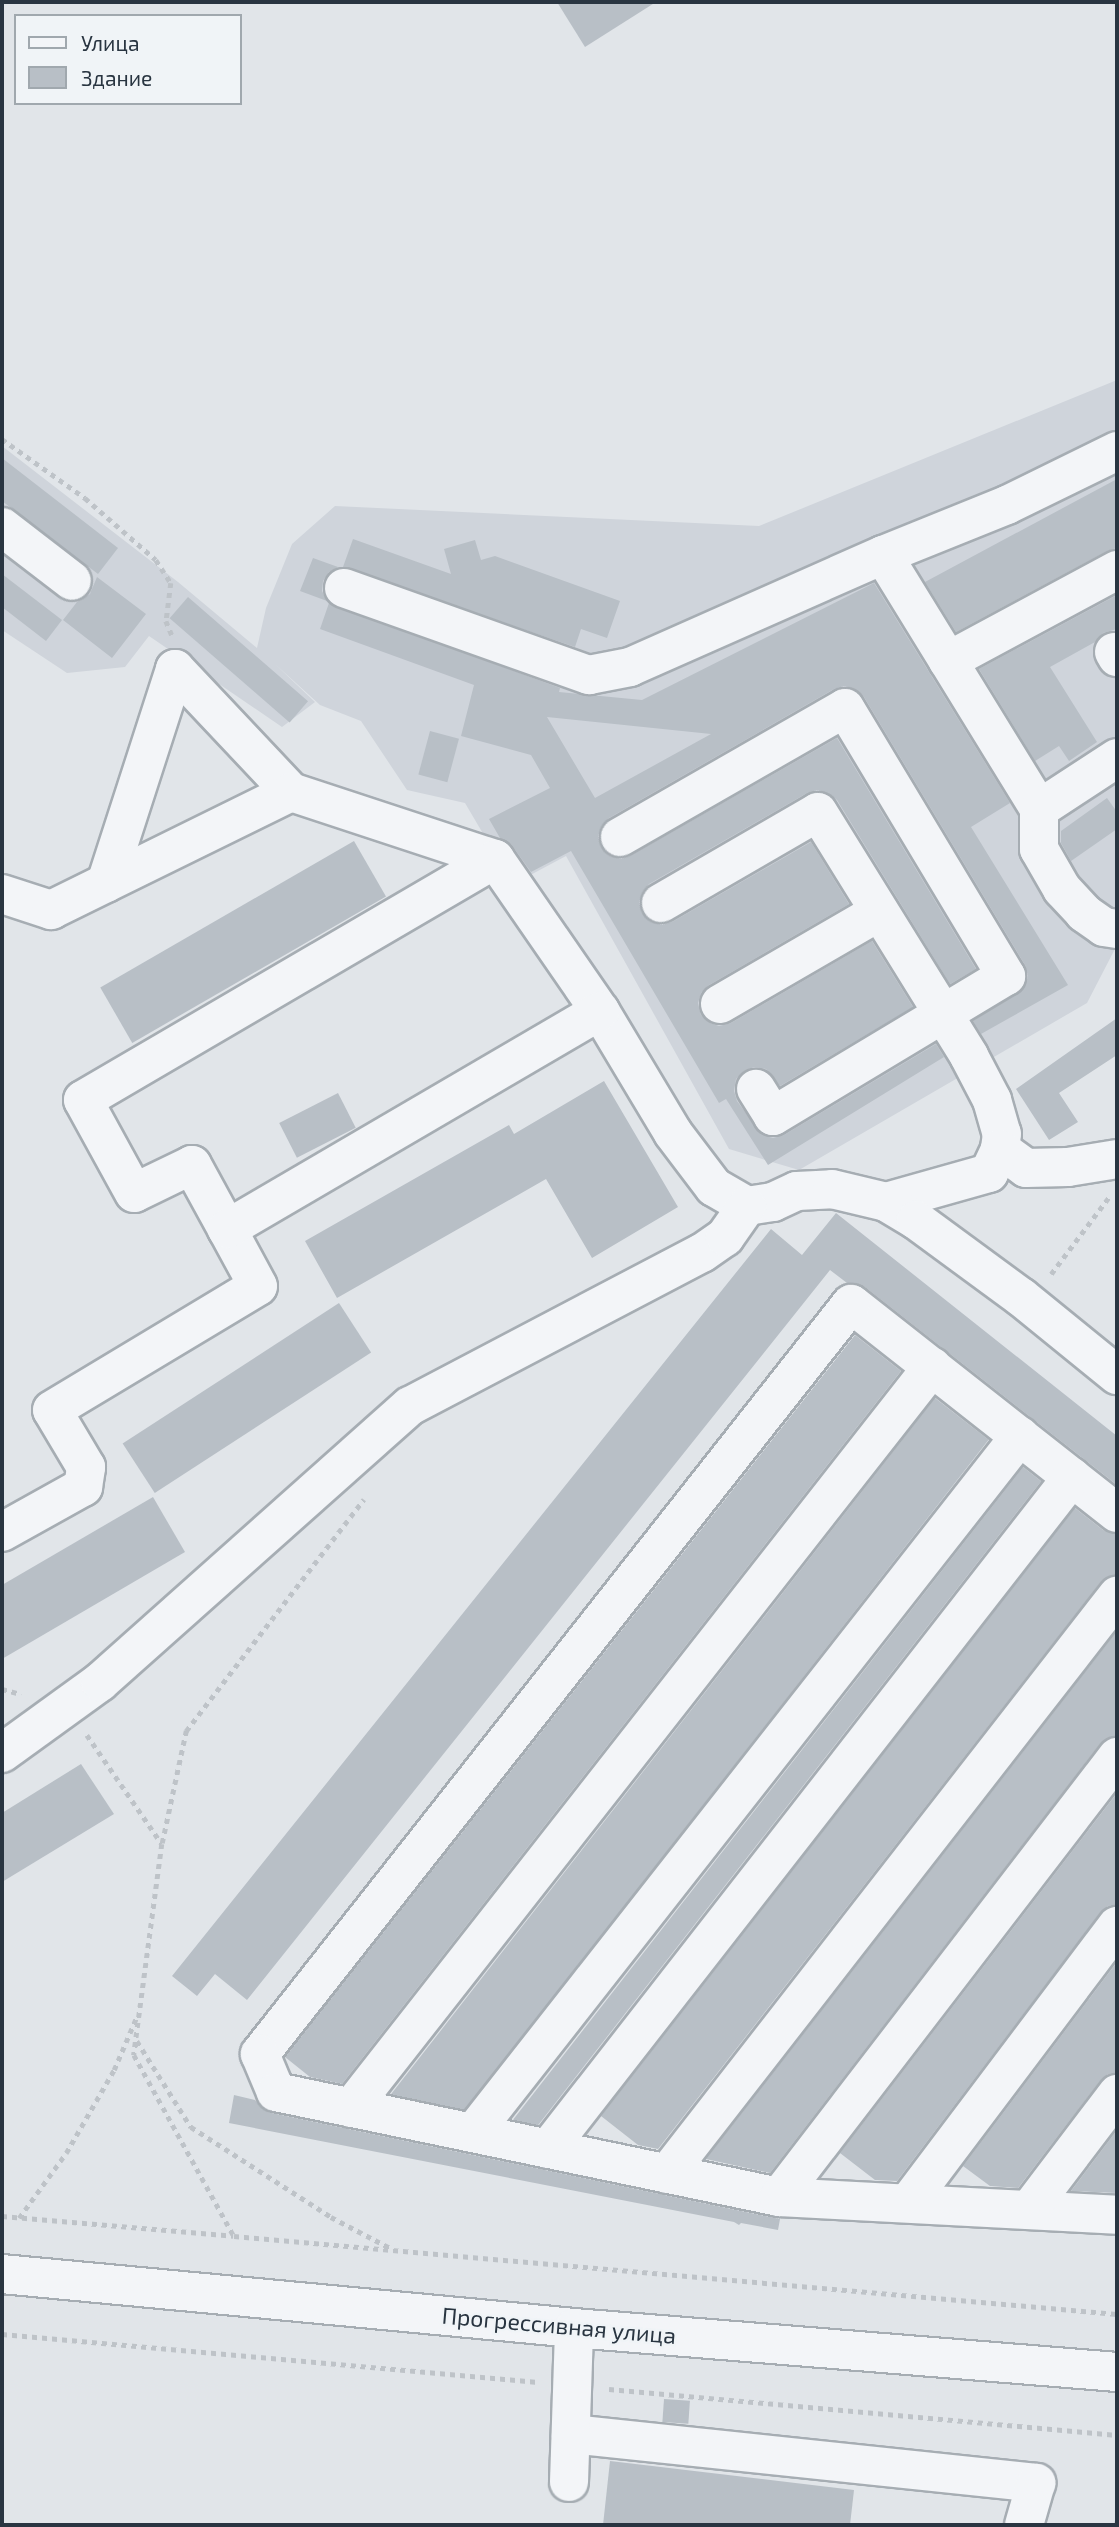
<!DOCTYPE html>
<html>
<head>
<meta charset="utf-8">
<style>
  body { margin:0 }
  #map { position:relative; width:1119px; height:2527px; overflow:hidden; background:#e1e5e9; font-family:"Exo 2",sans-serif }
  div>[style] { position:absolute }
  .built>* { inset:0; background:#cfd4db }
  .building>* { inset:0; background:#b8bfc6; transform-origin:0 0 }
  .path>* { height:4.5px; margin-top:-2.25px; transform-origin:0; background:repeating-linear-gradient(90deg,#bec3c8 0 5px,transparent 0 10px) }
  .roads { filter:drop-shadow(2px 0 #a6adb3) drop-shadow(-2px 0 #a6adb3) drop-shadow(0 2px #a6adb3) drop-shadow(0 -2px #a6adb3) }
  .minor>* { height:38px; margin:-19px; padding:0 19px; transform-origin:19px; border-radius:19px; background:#f3f5f8 }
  span { translate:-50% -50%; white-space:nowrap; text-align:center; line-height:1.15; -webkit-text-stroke:5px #f0f4f7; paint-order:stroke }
  .street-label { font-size:23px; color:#293541 }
  .frame { position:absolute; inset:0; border:4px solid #293541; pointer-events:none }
  .legend { position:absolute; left:14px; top:14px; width:228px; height:91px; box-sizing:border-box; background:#f0f4f7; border:2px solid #a0a8ae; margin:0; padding:9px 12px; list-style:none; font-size:21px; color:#293541 }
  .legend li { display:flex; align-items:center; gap:14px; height:35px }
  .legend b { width:35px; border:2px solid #a0a8ae }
</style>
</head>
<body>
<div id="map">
  <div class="built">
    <div style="clip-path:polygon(1117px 380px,1117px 945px,1087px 1003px,799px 1170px,729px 1149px,566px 856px,521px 880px,508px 876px,465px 803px,407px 790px,361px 721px,320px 705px,275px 664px,315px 702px,282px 727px,149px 636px,125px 667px,67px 673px,2px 630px,2px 446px,178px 582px,257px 648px,266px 608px,292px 544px,335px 506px,759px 526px)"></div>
  </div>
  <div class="building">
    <div style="clip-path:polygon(557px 2px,656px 2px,585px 47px)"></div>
    <div style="clip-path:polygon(2px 458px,118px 548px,98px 574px,2px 501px)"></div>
    <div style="clip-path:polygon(1117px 479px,1117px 548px,1107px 551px,956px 632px,925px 582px)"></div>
    <div style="clip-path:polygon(353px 539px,451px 574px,444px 549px,475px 540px,481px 560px,495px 556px,620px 601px,607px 638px,581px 629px,575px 647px,343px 567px)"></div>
    <div style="clip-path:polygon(313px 558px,338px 567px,329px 572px,323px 581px,322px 591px,327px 601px,300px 591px)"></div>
    <div style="clip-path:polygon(2px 574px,62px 620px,46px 641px,2px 607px)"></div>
    <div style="clip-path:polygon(97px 577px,146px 614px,112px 658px,63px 620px,77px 602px,90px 594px)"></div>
    <div style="clip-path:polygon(evenodd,874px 583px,1010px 803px,971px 827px,1068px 985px,981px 1034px,973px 1021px,1025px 987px,1028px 976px,1025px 965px,864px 697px,855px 689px,844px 686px,834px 689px,609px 818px,601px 827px,598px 836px,601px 847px,610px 856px,621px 859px,630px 856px,837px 738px,976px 969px,950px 984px,837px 800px,828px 793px,817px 790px,807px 793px,649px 884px,642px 893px,639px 902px,642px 913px,651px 922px,662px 925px,672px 922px,811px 842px,849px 904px,709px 985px,701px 993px,698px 1003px,701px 1015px,710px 1023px,719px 1026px,731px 1023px,872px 941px,913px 1007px,780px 1086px,766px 1069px,754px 1067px,744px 1071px,736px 1079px,734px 1091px,737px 1101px,762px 1135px,773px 1138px,784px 1135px,936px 1044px,944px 1057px,768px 1165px,726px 1099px,719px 1103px,571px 851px,531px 872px,511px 844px,500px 838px,489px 819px,550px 788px,531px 755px,461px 736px,474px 685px,320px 629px,329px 603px,560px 688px,559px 692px,642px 700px,874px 583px,547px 717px,711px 734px,595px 798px,547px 717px)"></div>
    <div style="clip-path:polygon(1117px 595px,1117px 629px,1103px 633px,1095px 642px,1050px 667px,1097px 742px,1069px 761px,1059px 746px,1035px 761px,979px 669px)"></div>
    <div style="left:188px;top:597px;width:159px;height:28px;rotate:41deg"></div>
    <div style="left:430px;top:731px;width:30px;height:45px;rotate:15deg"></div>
    <div style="clip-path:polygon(1107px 798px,1117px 812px,1117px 829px,1071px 861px,1061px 843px,1061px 831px)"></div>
    <div style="left:354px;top:841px;width:64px;height:293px;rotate:60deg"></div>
    <div style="clip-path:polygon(1117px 1018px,1117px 1055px,1059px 1093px,1078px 1122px,1049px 1140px,1016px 1089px)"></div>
    <div style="clip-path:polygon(604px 1081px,678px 1207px,592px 1258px,546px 1179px,337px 1298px,305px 1241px,509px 1125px,514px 1134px)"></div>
    <div style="left:338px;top:1093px;width:39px;height:66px;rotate:63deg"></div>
    <div style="clip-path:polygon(836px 1213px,1117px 1436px,1117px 1485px,865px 1287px,847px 1283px,830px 1270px,247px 2000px,215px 1974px,197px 1996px,172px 1976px,771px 1229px,802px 1255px)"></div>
    <div style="left:339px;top:1303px;width:59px;height:258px;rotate:57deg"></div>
    <div style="clip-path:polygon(855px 1335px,901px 1371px,342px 2084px,310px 2077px,285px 2057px)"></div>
    <div style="left:935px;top:1398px;width:68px;height:883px;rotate:38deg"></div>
    <div style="left:1023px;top:1467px;width:23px;height:828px;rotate:38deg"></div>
    <div style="clip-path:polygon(153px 1497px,185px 1552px,2px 1659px,2px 1585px)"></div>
    <div style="clip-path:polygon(1075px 1508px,1103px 1530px,1117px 1534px,1117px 1575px,1100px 1583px,658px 2149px,638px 2145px,601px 2116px)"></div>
    <div style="clip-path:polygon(1117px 1631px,1117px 1736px,1100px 1744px,770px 2173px,706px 2159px)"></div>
    <div style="clip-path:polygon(81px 1764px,114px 1814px,2px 1882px,2px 1813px)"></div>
    <div style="clip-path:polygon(1117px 1793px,1117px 1905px,1108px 1906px,1100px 1913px,897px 2181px,875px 2180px,840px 2153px)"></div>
    <div style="clip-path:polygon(1117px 1962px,1117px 2073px,1108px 2074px,1100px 2081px,1018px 2188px,990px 2186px,963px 2166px)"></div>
    <div style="clip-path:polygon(234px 2095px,255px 2100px,262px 2108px,272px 2113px,780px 2219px,778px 2230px,741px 2223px,739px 2225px,734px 2222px,229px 2123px)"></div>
    <div style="clip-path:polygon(1117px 2130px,1117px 2193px,1071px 2191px)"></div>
    <div style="left:664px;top:2399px;width:26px;height:23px;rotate:4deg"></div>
    <div style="clip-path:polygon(610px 2461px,854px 2490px,850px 2525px,603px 2525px)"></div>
  </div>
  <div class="path">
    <div style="left:2px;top:439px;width:102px;rotate:35.4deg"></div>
    <div style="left:85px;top:498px;width:94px;rotate:41.1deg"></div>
    <div style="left:156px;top:560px;width:27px;rotate:57deg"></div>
    <div style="left:171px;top:583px;width:38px;rotate:97deg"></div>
    <div style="left:166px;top:621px;width:15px;rotate:67deg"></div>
    <div style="left:1051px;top:1274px;width:96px;rotate:-53deg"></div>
    <div style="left:2px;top:1689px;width:20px;rotate:15deg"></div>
    <div style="left:87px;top:1735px;width:132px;rotate:55.5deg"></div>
    <div style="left:162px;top:1844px;width:213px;rotate:97.6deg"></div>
    <div style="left:134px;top:2055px;width:207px;rotate:61.1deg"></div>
    <div style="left:234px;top:2236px;width:886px;rotate:5.05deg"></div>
    <div style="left:162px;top:1843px;width:115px;rotate:-77.9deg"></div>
    <div style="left:186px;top:1731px;width:292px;rotate:-52.5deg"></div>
    <div style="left:137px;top:2041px;width:102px;rotate:57.9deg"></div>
    <div style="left:191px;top:2127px;width:166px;rotate:32.7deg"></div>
    <div style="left:331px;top:2217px;width:69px;rotate:27.7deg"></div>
    <div style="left:2px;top:2216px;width:232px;rotate:4.9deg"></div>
    <div style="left:19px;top:2218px;width:80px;rotate:-54.1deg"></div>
    <div style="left:66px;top:2153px;width:96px;rotate:-60deg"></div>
    <div style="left:114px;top:2070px;width:59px;rotate:-66.9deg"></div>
    <div style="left:2px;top:2334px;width:538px;rotate:5.12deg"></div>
    <div style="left:609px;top:2389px;width:510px;rotate:5.17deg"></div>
    <div style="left:1116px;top:2525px;width:4px;rotate:-76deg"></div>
  </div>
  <div class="roads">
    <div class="minor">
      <div style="left:2px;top:527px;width:88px;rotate:37.6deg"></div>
      <div style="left:883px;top:555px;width:134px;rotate:-22deg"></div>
      <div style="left:1007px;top:505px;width:123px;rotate:-26.1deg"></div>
      <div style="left:344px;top:588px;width:260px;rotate:19.6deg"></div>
      <div style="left:589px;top:675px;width:42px;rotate:-11deg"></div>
      <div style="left:630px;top:667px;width:277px;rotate:-23.9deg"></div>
      <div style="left:883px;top:555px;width:298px;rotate:58.4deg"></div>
      <div style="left:1039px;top:809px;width:40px;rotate:90deg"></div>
      <div style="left:1039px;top:849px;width:46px;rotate:60.1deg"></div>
      <div style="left:1062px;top:889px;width:33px;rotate:47deg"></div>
      <div style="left:1084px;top:913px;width:24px;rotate:35deg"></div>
      <div style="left:1104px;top:927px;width:13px;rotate:9deg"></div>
      <div style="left:1114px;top:652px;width:6px;rotate:59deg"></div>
      <div style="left:948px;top:661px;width:192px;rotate:-28.3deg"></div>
      <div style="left:1039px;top:809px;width:93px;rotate:-33.2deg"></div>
      <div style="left:620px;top:837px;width:259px;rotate:-29.8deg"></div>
      <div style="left:845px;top:708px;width:313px;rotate:59deg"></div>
      <div style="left:1006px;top:976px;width:272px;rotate:149deg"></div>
      <div style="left:773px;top:1116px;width:32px;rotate:-122deg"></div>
      <div style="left:106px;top:883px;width:225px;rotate:-72.1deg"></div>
      <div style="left:175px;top:669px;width:169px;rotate:46.7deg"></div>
      <div style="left:2px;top:894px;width:52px;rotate:18.1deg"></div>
      <div style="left:51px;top:910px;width:267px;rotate:-26.2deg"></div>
      <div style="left:291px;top:792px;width:215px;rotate:18.2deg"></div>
      <div style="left:661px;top:903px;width:181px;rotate:-30.1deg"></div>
      <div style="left:818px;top:812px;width:287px;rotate:58.2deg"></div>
      <div style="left:969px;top:1056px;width:50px;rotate:62.4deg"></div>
      <div style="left:992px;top:1100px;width:35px;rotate:74deg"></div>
      <div style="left:1002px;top:1134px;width:15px;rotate:98deg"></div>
      <div style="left:1000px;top:1149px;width:32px;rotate:36deg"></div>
      <div style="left:1026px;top:1168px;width:42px;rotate:-1.4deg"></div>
      <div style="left:1068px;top:1167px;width:50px;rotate:-9.3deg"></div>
      <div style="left:720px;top:1004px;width:184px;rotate:-30.1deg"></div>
      <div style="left:886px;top:1202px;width:107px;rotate:-15.7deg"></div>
      <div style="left:989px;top:1173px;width:26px;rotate:-65deg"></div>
      <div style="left:227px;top:1229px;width:73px;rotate:-118.7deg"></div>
      <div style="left:192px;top:1165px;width:64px;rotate:154.2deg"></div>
      <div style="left:134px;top:1193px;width:106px;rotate:-118.7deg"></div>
      <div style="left:83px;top:1100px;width:477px;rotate:-30.3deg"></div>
      <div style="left:495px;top:859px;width:185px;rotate:55.4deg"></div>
      <div style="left:600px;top:1011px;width:142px;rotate:59.1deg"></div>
      <div style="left:673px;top:1133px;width:68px;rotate:52.8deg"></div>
      <div style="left:714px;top:1187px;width:38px;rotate:30deg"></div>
      <div style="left:747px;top:1206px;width:26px;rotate:-9deg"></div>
      <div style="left:773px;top:1202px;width:26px;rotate:-25deg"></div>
      <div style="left:797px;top:1191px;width:35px;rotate:-3deg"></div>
      <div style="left:832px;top:1189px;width:56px;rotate:13.5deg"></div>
      <div style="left:886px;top:1202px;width:35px;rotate:31deg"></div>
      <div style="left:916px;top:1220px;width:130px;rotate:36.3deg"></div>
      <div style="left:1021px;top:1297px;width:124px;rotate:39.1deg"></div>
      <div style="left:1117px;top:1513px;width:338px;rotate:-141.8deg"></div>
      <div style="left:851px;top:1304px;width:955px;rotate:128.24deg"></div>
      <div style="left:260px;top:2054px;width:41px;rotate:67.2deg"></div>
      <div style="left:276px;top:2092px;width:514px;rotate:11.79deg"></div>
      <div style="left:779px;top:2197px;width:338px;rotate:3deg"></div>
      <div style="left:2px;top:1532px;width:93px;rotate:-29.1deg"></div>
      <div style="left:83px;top:1487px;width:20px;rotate:-81deg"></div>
      <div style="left:86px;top:1467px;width:66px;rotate:-120.8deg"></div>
      <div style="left:52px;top:1410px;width:240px;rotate:-31deg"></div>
      <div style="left:258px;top:1286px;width:65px;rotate:-118.5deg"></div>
      <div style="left:227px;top:1229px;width:432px;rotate:-30.3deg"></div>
      <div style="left:2px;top:1753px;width:121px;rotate:-35.9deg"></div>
      <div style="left:100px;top:1682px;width:415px;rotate:-41.7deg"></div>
      <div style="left:410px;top:1406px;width:330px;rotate:-27.7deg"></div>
      <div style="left:702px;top:1253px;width:28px;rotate:-35deg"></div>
      <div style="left:725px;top:1237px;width:38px;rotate:-55deg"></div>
      <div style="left:351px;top:2108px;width:942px;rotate:-51.9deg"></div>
      <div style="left:473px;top:2133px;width:886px;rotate:-51.88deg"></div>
      <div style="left:548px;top:2149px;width:852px;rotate:-52.05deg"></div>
      <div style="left:667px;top:2174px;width:733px;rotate:-52.1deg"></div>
      <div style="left:779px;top:2197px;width:555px;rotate:-52.47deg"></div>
      <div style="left:908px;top:2203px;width:347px;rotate:-53deg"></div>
      <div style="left:1029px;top:2210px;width:146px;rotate:-52.8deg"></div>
      <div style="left:2px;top:2274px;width:575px;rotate:5.39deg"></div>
      <div style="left:574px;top:2328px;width:545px;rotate:4.63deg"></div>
      <div style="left:571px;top:2434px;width:468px;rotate:6deg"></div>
      <div style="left:1036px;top:2483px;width:44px;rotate:105.9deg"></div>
      <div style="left:569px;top:2482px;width:154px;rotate:-88.1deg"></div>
    </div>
  </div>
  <div class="street-label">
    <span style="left:559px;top:2325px;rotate:5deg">Прогрессивная улица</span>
  </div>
  <div class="frame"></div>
  <ul class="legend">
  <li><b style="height:9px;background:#f3f5f8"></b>Улица</li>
  <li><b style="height:19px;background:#b8bfc6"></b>Здание</li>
  </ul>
</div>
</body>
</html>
